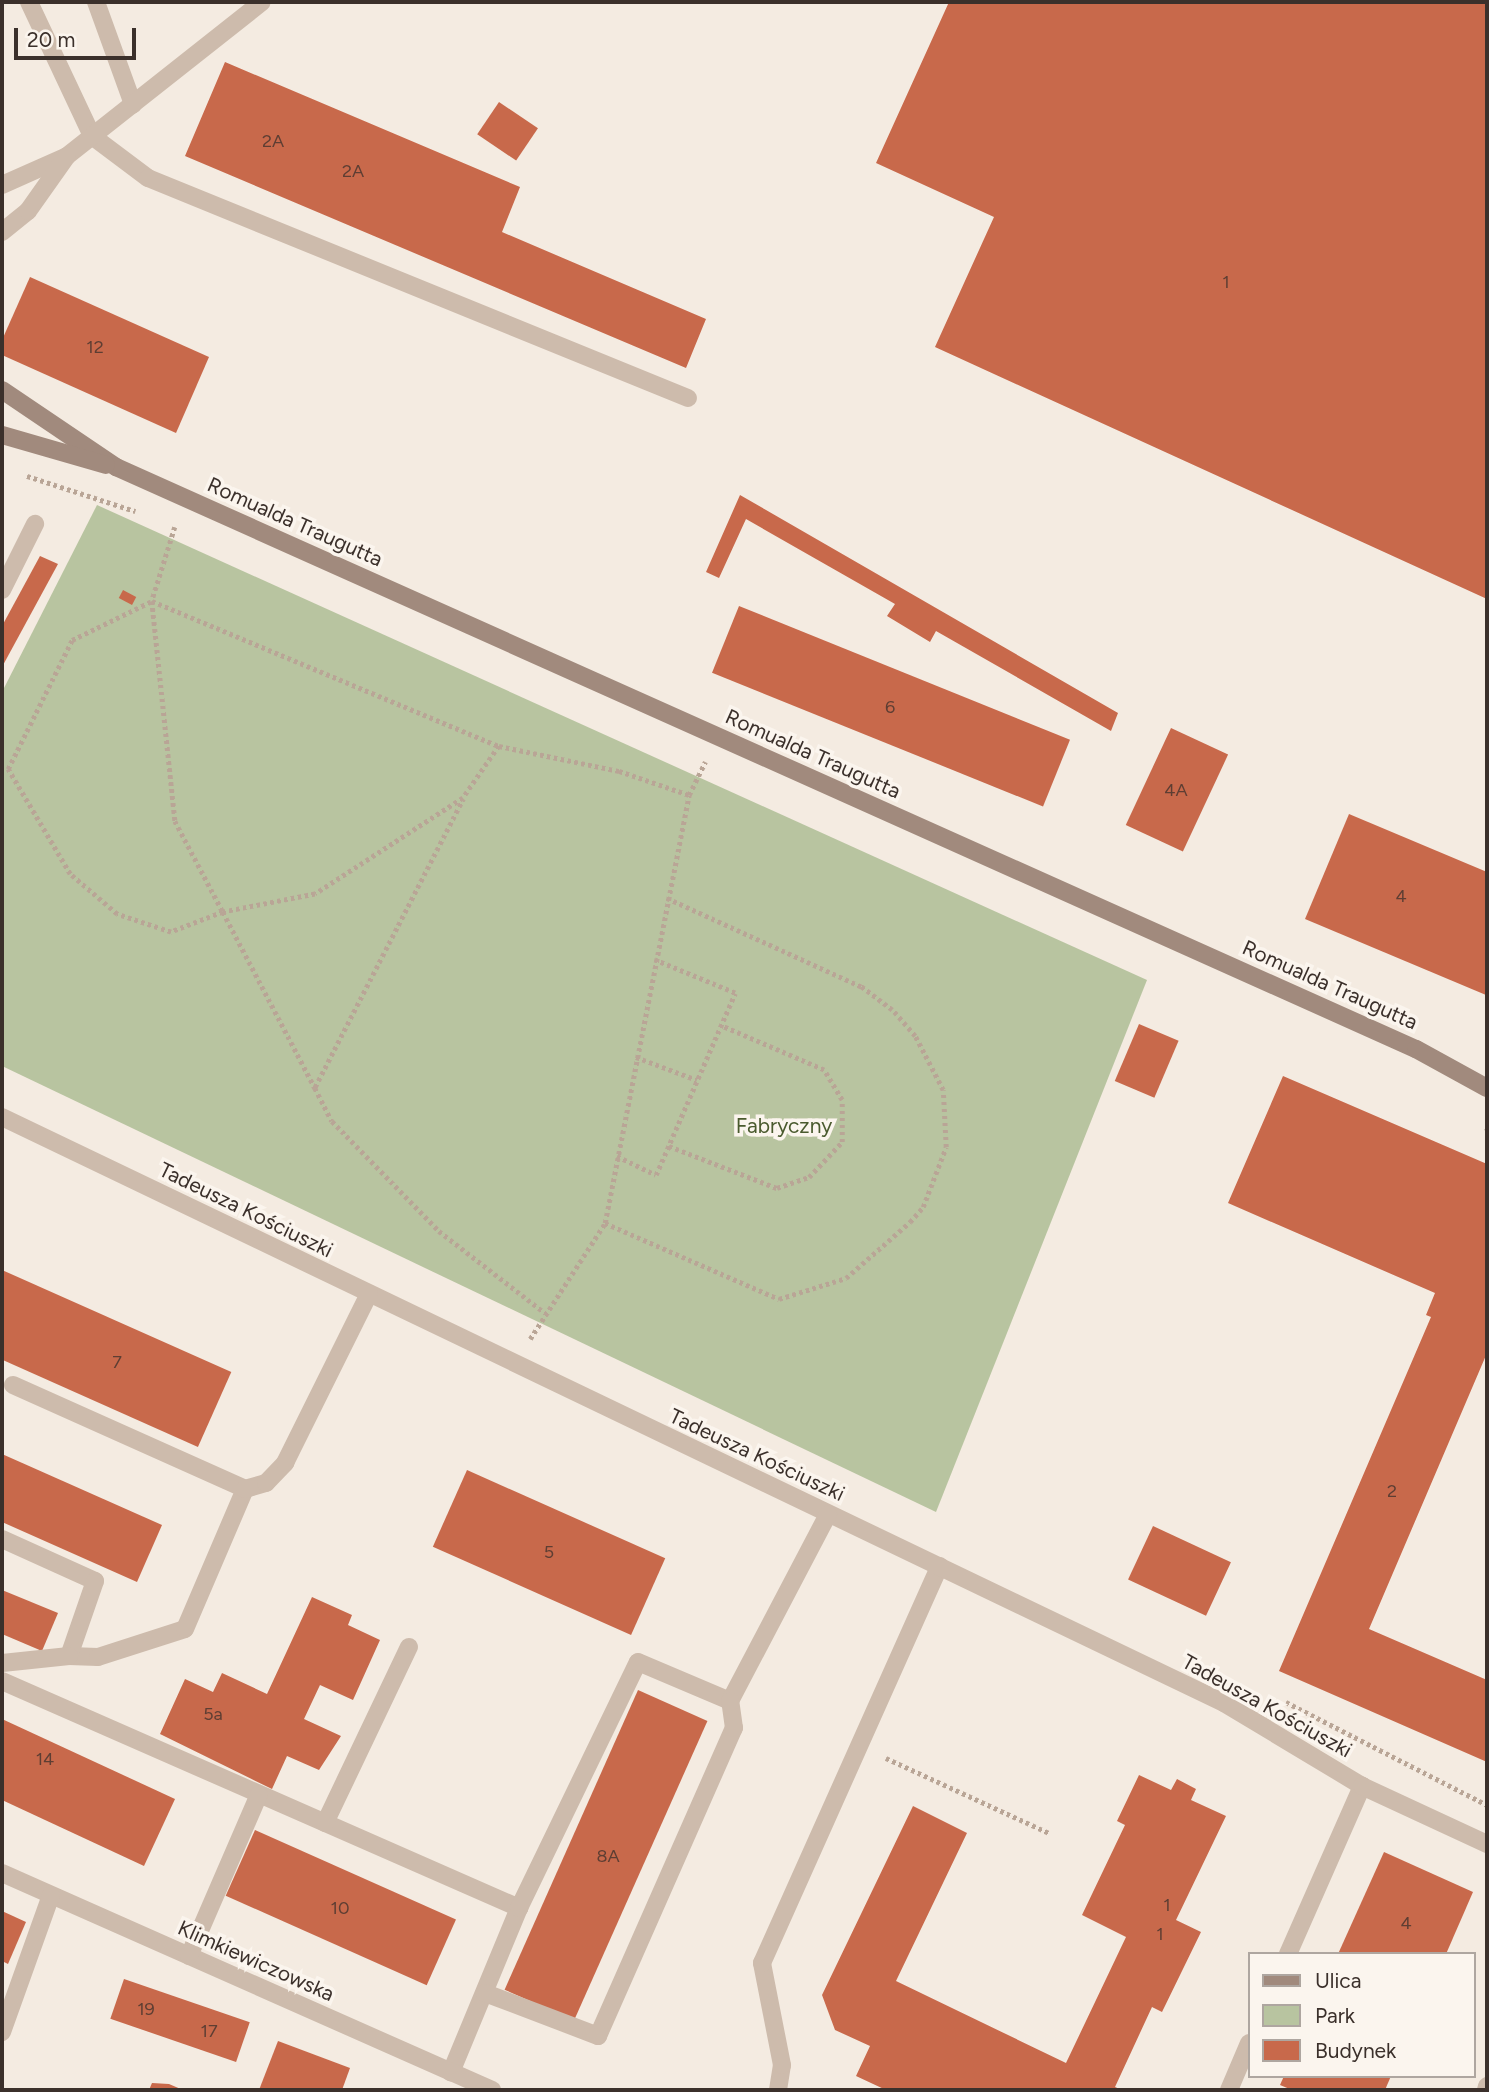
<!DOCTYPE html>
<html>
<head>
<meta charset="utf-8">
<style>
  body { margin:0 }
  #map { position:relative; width:1489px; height:2092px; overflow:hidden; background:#f4ebe1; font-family:Figtree,sans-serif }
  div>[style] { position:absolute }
  .green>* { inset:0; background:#b8c4a0 }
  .building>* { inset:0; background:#c8694b; transform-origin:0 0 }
  .path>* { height:4.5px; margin-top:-2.25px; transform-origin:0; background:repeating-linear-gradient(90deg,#b9a596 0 3.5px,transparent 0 7px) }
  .service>* { height:18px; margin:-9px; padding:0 9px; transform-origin:9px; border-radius:9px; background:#cdbbac }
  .minor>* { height:18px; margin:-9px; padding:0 9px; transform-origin:9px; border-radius:9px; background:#cdbbac }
  .tertiary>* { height:18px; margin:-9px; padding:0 9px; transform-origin:9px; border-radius:9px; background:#cdbbac }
  .secondary>* { height:18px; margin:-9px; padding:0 9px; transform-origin:9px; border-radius:9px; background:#a18a7d }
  span { translate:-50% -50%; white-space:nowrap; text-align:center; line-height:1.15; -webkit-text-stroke:7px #fbf5ee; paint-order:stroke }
  .number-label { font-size:18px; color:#5e3e33 }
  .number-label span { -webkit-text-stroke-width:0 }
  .street-label { font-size:21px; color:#3b302b }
  .park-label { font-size:21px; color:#4a5a2e }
  .frame { position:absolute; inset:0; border:4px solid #3b302b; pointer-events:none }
  .legend { position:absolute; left:1248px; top:1952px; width:228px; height:126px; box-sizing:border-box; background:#fbf5ee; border:2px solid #aea6a0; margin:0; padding:9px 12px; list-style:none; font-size:21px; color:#3b302b }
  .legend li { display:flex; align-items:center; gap:14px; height:35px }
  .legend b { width:35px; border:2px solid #aea6a0 }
  .scale { position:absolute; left:14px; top:28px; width:122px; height:32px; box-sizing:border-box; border:4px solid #3b302b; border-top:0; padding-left:9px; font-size:21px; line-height:24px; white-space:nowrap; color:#3b302b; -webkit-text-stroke:5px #fbf5ee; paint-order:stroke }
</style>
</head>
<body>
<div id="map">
  <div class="green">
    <div style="clip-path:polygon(97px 505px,1147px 980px,936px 1512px,2px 1066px,2px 692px)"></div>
  </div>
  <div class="building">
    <div style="clip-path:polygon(949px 2px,1487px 2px,1487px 599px,935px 347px,994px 217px,876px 163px)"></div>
    <div style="clip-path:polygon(225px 62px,520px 187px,502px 232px,706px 319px,686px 368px,185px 156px)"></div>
    <div style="left:499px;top:102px;width:47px;height:39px;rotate:34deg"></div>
    <div style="clip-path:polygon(30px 277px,209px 357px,176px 433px,2px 355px,2px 340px)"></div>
    <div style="clip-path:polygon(740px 495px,1118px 713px,1111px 731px,936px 631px,930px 642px,887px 616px,895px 604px,746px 519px,719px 578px,706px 572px)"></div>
    <div style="clip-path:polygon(40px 556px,58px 564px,2px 667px,2px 626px)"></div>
    <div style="left:123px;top:590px;width:15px;height:9px;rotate:28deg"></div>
    <div style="left:739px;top:606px;width:357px;height:72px;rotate:22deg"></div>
    <div style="left:1171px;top:728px;width:63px;height:107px;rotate:25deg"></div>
    <div style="clip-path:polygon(1349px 814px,1487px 872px,1486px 995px,1305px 919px)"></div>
    <div style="left:1139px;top:1024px;width:43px;height:62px;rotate:23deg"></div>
    <div style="clip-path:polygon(1283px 1076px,1487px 1164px,1487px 1353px,1369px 1629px,1487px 1680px,1487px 1762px,1279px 1671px,1431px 1317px,1426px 1315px,1435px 1293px,1228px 1203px)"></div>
    <div style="left:2px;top:1270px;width:251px;height:82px;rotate:24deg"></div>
    <div style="clip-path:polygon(2px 1454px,162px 1525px,137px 1582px,2px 1522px)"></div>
    <div style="left:467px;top:1470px;width:217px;height:84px;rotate:24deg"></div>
    <div style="left:1153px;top:1526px;width:86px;height:59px;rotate:25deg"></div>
    <div style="clip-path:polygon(2px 1590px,58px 1613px,42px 1651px,2px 1634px)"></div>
    <div style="clip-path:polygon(312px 1597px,352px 1615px,348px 1625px,380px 1640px,353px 1700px,320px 1685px,304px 1719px,341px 1736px,319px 1770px,287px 1756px,272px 1789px,160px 1734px,185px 1679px,213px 1692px,222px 1673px,267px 1694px)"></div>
    <div style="left:638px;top:1690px;width:76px;height:328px;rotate:24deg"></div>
    <div style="clip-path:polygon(2px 1719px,175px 1799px,144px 1866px,2px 1800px)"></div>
    <div style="clip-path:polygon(1139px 1775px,1171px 1790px,1177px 1779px,1196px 1789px,1191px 1800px,1226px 1816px,1176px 1920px,1201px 1932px,1162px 2012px,1152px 2007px,1115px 2087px,1122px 2090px,886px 2090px,856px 2076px,870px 2046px,835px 2030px,822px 1995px,913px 1806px,967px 1833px,896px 1981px,1066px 2063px,1126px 1937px,1082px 1915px,1125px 1825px,1117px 1821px)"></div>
    <div style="left:255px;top:1830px;width:220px;height:72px;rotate:24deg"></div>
    <div style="clip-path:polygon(1384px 1852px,1473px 1892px,1446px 1954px,1338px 1954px)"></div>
    <div style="clip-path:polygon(2px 1911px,26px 1922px,8px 1964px,2px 1961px)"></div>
    <div style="left:124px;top:1979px;width:133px;height:42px;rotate:19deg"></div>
    <div style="clip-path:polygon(278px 2041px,350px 2068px,342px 2090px,259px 2090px)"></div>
    <div style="clip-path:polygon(1284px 2076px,1391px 2076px,1385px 2090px,1292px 2090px,1280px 2085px)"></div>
    <div style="clip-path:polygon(152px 2083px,169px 2084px,183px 2090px,149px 2090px)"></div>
  </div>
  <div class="path">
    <div style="left:27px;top:476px;width:114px;rotate:18deg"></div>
    <div style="left:175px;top:527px;width:77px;rotate:107.3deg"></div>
    <div style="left:152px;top:601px;width:376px;rotate:22.7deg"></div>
    <div style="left:499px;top:746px;width:123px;rotate:11.8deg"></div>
    <div style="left:619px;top:771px;width:74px;rotate:18.9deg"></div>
    <div style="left:499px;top:746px;width:63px;rotate:124.7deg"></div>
    <div style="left:463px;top:798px;width:176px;rotate:147deg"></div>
    <div style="left:315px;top:894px;width:94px;rotate:168.9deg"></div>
    <div style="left:223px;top:912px;width:56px;rotate:159deg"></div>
    <div style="left:171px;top:932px;width:57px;rotate:-161.6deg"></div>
    <div style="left:117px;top:914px;width:62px;rotate:-139.6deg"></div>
    <div style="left:70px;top:874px;width:122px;rotate:-120.6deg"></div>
    <div style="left:8px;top:769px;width:144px;rotate:-63.6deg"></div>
    <div style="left:72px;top:640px;width:89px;rotate:-26deg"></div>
    <div style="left:152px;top:601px;width:221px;rotate:84deg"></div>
    <div style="left:175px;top:821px;width:103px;rotate:62.2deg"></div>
    <div style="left:223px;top:912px;width:199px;rotate:62.4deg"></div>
    <div style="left:315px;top:1088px;width:37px;rotate:63deg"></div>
    <div style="left:332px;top:1121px;width:153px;rotate:45.8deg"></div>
    <div style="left:439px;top:1231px;width:134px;rotate:37.7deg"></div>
    <div style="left:636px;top:1057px;width:65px;rotate:20.7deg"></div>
    <div style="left:315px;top:1087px;width:324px;rotate:-62.8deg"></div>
    <div style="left:1487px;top:1129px;width:1px;rotate:90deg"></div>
    <div style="left:669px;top:1146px;width:116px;rotate:21.3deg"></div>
    <div style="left:777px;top:1188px;width:34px;rotate:-19deg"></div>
    <div style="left:809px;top:1177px;width:48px;rotate:-46.7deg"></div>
    <div style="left:842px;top:1142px;width:42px;rotate:-90deg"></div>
    <div style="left:842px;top:1100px;width:35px;rotate:-121deg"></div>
    <div style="left:824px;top:1070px;width:111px;rotate:-156.7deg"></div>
    <div style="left:617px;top:1156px;width:43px;rotate:26deg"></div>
    <div style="left:656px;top:1175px;width:198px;rotate:-66.5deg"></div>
    <div style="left:735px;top:993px;width:87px;rotate:-157.6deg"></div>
    <div style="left:605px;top:1223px;width:190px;rotate:23.6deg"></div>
    <div style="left:779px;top:1299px;width:70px;rotate:-17.4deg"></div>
    <div style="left:846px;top:1278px;width:85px;rotate:-41.2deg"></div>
    <div style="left:910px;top:1222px;width:20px;rotate:-49deg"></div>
    <div style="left:923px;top:1207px;width:64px;rotate:-69deg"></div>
    <div style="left:946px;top:1147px;width:57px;rotate:-93deg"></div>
    <div style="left:943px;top:1090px;width:61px;rotate:-117.4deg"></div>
    <div style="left:915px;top:1036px;width:35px;rotate:-131deg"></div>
    <div style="left:892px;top:1010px;width:39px;rotate:-143deg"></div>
    <div style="left:861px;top:987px;width:214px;rotate:-155.5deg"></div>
    <div style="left:530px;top:1339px;width:138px;rotate:-57.1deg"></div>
    <div style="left:605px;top:1223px;width:436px;rotate:-78.9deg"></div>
    <div style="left:689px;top:795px;width:37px;rotate:-64deg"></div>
    <div style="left:1286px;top:1702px;width:226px;rotate:27.1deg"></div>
    <div style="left:886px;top:1758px;width:179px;rotate:24.7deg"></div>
  </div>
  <div class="service">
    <div style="left:96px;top:2px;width:109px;rotate:70.1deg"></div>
    <div style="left:92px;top:136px;width:70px;rotate:36.9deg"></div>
    <div style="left:148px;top:178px;width:583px;rotate:22.17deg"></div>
    <div style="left:69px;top:1656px;width:29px;rotate:2deg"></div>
    <div style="left:98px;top:1657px;width:91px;rotate:-17.8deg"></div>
    <div style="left:185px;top:1629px;width:152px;rotate:-66.8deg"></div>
    <div style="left:1288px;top:1954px;width:184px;rotate:-66.2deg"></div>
    <div style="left:778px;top:2090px;width:25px;rotate:-81deg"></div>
    <div style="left:782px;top:2065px;width:104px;rotate:-101.1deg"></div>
    <div style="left:762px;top:1963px;width:435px;rotate:-65.9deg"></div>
    <div style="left:1229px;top:2090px;width:51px;rotate:-66.9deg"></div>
  </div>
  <div class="minor">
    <div style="left:29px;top:2px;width:148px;rotate:64.8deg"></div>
    <div style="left:2px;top:185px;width:71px;rotate:-24deg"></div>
    <div style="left:67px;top:156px;width:248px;rotate:-38.3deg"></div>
    <div style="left:2px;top:232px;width:33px;rotate:-39deg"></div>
    <div style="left:28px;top:211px;width:67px;rotate:-54.7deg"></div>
    <div style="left:2px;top:590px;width:74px;rotate:-63.4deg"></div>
    <div style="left:2px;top:1117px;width:1355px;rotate:25.62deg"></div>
    <div style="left:1224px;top:1703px;width:161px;rotate:31deg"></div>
    <div style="left:1362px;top:1786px;width:138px;rotate:24.9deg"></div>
    <div style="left:13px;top:1385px;width:254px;rotate:24.1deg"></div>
    <div style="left:245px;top:1489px;width:22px;rotate:-16deg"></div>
    <div style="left:266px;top:1483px;width:28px;rotate:-46deg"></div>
    <div style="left:285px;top:1463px;width:189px;rotate:-63.6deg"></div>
    <div style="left:2px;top:1539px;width:102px;rotate:24.3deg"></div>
    <div style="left:95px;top:1581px;width:79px;rotate:109.1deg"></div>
    <div style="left:69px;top:1656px;width:67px;rotate:174deg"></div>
    <div style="left:2px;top:1681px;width:565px;rotate:23.7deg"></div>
    <div style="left:519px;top:1908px;width:178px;rotate:112.5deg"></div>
    <div style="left:325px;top:1823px;width:195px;rotate:-64.5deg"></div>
    <div style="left:2px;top:1873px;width:536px;rotate:23.89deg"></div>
    <div style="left:519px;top:1908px;width:273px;rotate:-64.2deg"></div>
    <div style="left:638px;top:1662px;width:100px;rotate:23deg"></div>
    <div style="left:730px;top:1701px;width:211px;rotate:-62.3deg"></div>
    <div style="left:189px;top:1956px;width:176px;rotate:-66.6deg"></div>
    <div style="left:485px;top:1993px;width:121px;rotate:20.8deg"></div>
    <div style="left:598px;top:2036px;width:337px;rotate:-66.2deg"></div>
    <div style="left:734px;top:1728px;width:27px;rotate:-98deg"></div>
    <div style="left:2px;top:2032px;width:145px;rotate:-70.3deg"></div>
  </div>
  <div class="tertiary">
    <div style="left:1486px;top:2090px;width:4px;rotate:-76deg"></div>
  </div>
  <div class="secondary">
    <div style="left:2px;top:390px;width:138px;rotate:34deg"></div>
    <div style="left:116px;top:467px;width:1424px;rotate:24.12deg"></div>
    <div style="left:1416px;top:1049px;width:81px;rotate:28.8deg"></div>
    <div style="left:2px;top:435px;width:108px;rotate:16.1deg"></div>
  </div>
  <div class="number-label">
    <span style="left:273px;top:141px">2A</span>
    <span style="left:353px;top:171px">2A</span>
    <span style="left:1226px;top:282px">1</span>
    <span style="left:95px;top:347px">12</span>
    <span style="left:890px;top:707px">6</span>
    <span style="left:1176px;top:790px">4A</span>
    <span style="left:1401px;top:896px">4</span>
    <span style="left:117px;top:1362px">7</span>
    <span style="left:1392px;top:1491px">2</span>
    <span style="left:549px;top:1552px">5</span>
    <span style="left:213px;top:1714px">5a</span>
    <span style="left:45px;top:1759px">14</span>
    <span style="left:608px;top:1856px">8A</span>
    <span style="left:1167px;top:1905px">1</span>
    <span style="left:340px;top:1908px">10</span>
    <span style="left:1406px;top:1923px">4</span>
    <span style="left:1160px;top:1934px">1</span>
    <span style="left:146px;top:2009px">19</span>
    <span style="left:209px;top:2031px">17</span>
  </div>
  <div class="street-label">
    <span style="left:295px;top:522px;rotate:24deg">Romualda Traugutta</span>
    <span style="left:813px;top:754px;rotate:24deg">Romualda Traugutta</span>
    <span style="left:1330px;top:985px;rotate:24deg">Romualda Traugutta</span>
    <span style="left:246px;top:1210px;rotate:26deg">Tadeusza Kościuszki</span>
    <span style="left:757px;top:1455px;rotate:25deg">Tadeusza Kościuszki</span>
    <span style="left:1267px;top:1706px;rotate:29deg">Tadeusza Kościuszki</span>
    <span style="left:256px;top:1961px;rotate:24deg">Klimkiewiczowska</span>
  </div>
  <div class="park-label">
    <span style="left:784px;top:1126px">Fabryczny</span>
  </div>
  <div class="frame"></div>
  <ul class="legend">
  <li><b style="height:9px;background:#a18a7d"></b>Ulica</li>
  <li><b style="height:19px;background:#b8c4a0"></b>Park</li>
  <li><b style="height:19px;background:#c8694b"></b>Budynek</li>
  </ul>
  <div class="scale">20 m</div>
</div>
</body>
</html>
